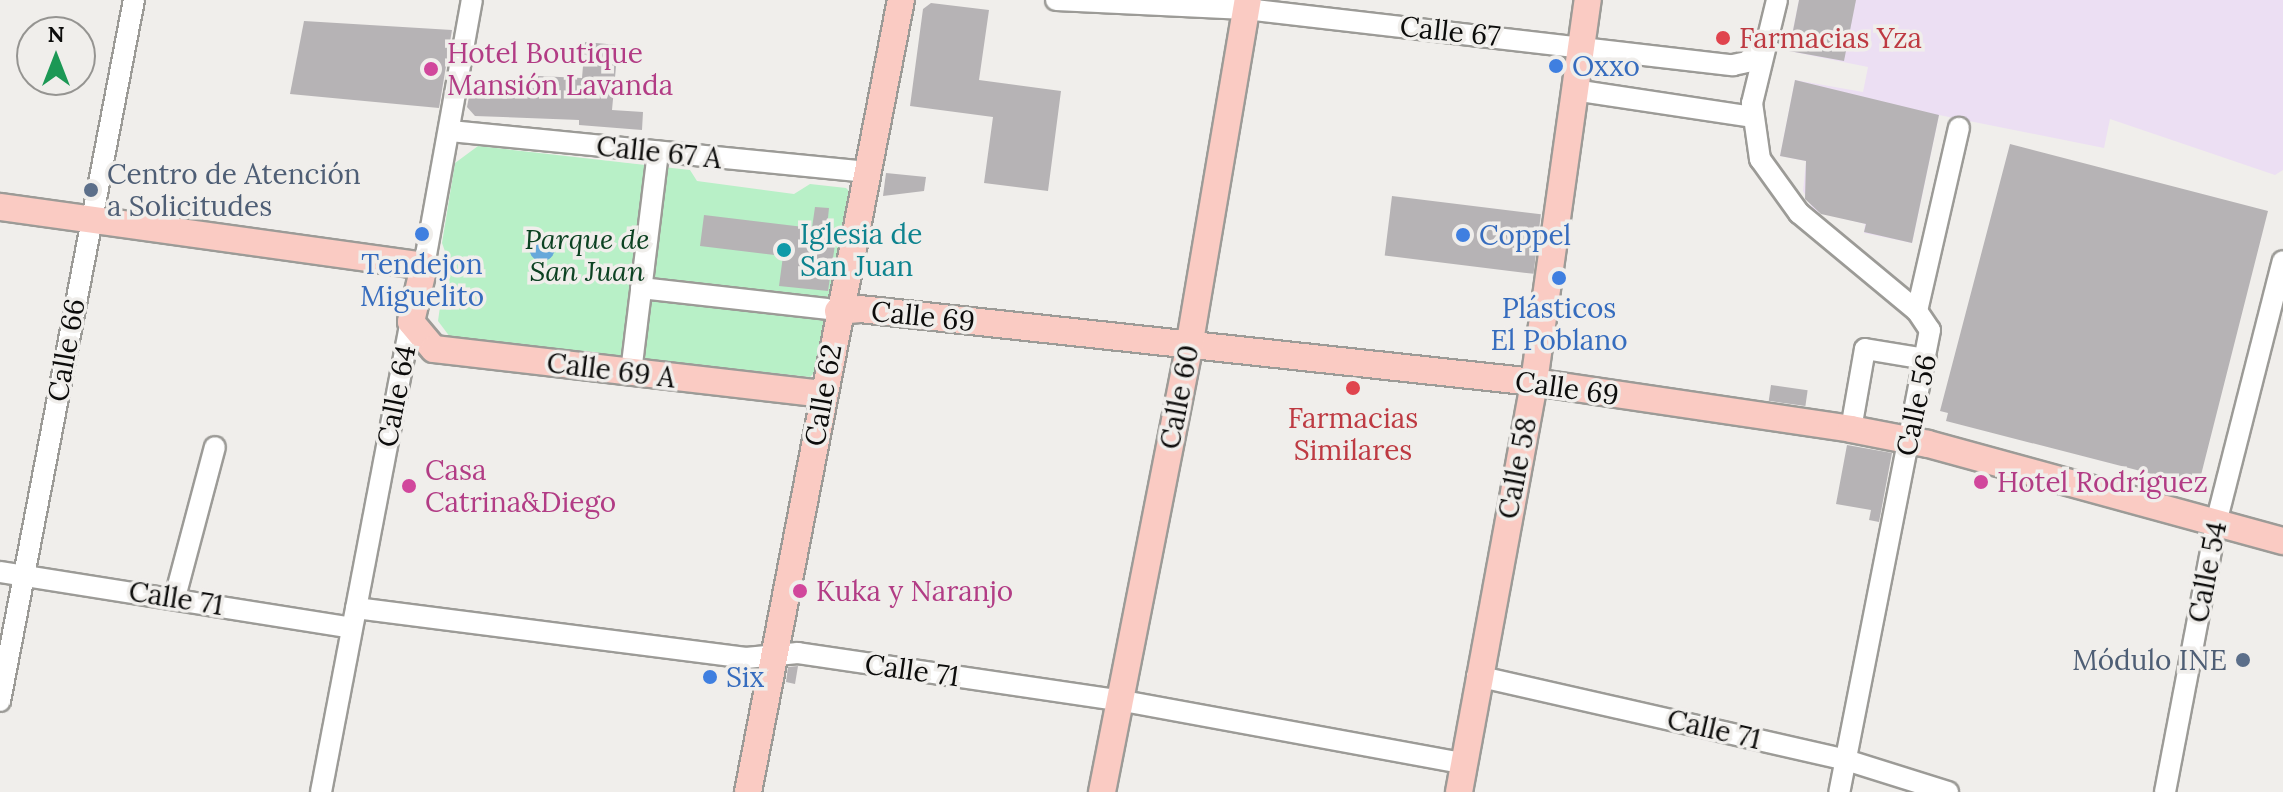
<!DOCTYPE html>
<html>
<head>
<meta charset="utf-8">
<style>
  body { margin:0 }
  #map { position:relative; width:2283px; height:792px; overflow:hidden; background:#f0eeeb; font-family:Lora,serif }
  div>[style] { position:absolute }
  .commercial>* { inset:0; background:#ecdff3 }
  .green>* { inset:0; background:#b8f0c7 }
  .water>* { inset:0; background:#66a8da }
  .round { border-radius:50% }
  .building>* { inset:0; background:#b6b3b5; transform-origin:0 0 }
  .roads { filter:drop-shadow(2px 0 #9c9b97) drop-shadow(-2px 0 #9c9b97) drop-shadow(0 2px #9c9b97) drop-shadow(0 -2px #9c9b97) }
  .minor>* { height:20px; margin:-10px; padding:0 10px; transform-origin:10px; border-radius:10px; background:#fff }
  .major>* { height:26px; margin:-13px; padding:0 13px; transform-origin:13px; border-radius:13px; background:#facbc3 }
  .dots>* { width:22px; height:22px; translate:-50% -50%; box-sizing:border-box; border:4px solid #f0eeeb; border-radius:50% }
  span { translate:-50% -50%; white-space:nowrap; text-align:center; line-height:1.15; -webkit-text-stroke:7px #f0eeeb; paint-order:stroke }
  .street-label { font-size:28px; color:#0c0c0b }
  .health-label { font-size:28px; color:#be3a42 }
  .left { translate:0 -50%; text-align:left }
  .hotel-label { font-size:28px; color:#b23c85 }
  .shop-label { font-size:28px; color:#366cbe }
  .service-label { font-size:28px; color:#4e5e75 }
  .right { translate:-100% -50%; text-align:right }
  .culture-label { font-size:28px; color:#0d838f }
  .park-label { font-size:28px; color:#0c4222; font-style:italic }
  .north { position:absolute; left:16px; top:16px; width:80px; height:80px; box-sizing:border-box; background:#f0eeeb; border:2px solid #959491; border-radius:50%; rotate:0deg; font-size:22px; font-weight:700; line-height:32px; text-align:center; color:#0c0c0b }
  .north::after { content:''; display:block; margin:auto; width:28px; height:36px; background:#1c9855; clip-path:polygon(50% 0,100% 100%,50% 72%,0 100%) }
</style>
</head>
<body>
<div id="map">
  <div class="commercial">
    <div style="clip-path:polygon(1799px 0,2283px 0,2283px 170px,2275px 175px,2110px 119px,2104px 148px,1939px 115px,1912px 243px,1864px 233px,1865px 224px,1814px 211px,1803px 191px,1806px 161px,1780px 156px,1795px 80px,1863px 92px,1868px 67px,1789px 51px)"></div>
  </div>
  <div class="green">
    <div style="clip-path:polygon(478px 146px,690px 170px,697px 181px,794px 194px,810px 184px,846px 188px,852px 194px,840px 283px,828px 300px,818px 369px,810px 377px,450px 337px,438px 321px,447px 257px,442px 243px,455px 163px)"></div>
  </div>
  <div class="water">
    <div class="round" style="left:529px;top:235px;width:26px;height:26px"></div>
  </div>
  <div class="building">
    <div style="clip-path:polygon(1799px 0,1856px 0,1844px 61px,1789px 51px)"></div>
    <div style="clip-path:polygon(931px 3px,989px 10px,979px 80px,1061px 91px,1048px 191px,984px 183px,993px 117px,910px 106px,923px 9px)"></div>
    <div style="clip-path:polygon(304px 21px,452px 30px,439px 108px,290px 94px)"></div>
    <div style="clip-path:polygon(585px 42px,618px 45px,612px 110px,643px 112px,642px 130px,579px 125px,579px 120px,475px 116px,467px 107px,471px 86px,537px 88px,538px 76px,582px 78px)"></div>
    <div style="clip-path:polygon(1795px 80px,1939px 115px,1912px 243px,1864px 232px,1866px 224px,1821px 214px,1805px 199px,1806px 161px,1780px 156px)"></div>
    <div style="clip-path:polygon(2010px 144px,2268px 211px,2200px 479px,2192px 477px,2191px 484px,1946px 421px,1948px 413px,1940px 411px)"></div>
    <div style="clip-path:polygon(886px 173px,926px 177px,924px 191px,883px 196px)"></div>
    <div style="left:1392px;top:196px;width:150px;height:60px;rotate:7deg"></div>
    <div style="clip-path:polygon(815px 207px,829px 208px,826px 237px,836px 238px,828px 291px,779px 286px,783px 256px,700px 246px,704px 215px,812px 228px)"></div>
    <div style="left:1771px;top:385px;width:37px;height:16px;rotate:8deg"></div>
    <div style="clip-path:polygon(1847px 445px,1892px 453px,1879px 522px,1869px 520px,1871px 510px,1836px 504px)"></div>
    <div style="clip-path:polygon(798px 666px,795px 684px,786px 682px,788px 667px)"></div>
  </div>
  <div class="roads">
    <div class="minor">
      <div style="left:1056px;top:0;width:190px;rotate:2.7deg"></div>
      <div style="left:1246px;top:9px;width:490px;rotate:6.6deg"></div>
      <div style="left:1733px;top:65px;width:14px;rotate:-12deg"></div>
      <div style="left:1747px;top:62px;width:25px;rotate:-47deg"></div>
      <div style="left:1777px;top:0;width:106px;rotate:103.6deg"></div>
      <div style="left:1752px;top:103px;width:57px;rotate:81.9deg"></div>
      <div style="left:1760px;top:159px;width:67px;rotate:54.2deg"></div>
      <div style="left:1799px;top:213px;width:153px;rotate:39.7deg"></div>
      <div style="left:1917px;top:311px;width:23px;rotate:56deg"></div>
      <div style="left:1930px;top:330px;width:471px;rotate:101.1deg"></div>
      <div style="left:1574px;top:90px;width:180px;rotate:8.6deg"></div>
      <div style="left:450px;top:131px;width:420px;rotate:5.6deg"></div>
      <div style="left:424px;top:266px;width:270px;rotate:-79.8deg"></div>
      <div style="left:641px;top:288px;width:187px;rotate:6.4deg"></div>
      <div style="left:1917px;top:311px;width:188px;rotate:-77.1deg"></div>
      <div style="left:631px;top:372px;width:222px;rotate:-83deg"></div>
      <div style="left:1851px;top:429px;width:81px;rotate:-80.1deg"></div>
      <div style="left:1865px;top:349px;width:62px;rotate:9.3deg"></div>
      <div style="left:0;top:572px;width:356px;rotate:9deg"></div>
      <div style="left:175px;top:597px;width:155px;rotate:-75.1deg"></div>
      <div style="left:356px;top:608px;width:393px;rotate:7.3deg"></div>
      <div style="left:746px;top:658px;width:52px;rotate:-5.5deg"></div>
      <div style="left:798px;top:653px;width:323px;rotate:8.4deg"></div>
      <div style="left:1118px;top:700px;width:354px;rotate:10.4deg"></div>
      <div style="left:1477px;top:676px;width:378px;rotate:12.8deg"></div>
      <div style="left:1846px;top:760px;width:107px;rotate:17.4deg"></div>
      <div style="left:0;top:701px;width:714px;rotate:-79.18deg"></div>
      <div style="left:321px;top:792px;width:479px;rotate:-79.2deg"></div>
      <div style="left:2165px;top:792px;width:278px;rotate:-79.2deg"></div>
      <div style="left:2217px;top:519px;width:266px;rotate:-75.7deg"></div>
    </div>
    <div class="major">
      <div style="left:0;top:207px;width:428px;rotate:7.9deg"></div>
      <div style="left:424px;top:266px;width:57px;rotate:103.1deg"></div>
      <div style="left:411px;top:322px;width:35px;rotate:50deg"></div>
      <div style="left:434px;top:349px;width:393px;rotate:6.6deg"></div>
      <div style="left:838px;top:311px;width:22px;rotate:-5deg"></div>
      <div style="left:860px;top:309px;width:678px;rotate:6.18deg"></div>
      <div style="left:1534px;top:382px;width:320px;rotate:8.4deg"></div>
      <div style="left:1851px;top:429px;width:78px;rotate:11deg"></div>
      <div style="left:1928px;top:444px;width:368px;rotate:15.3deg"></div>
      <div style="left:748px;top:792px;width:807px;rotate:-79.07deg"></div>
      <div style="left:1102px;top:792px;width:453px;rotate:-78.9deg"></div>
      <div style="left:1189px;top:347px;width:352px;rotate:-80.4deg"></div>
      <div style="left:1459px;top:792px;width:417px;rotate:-79.6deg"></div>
      <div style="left:1534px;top:382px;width:386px;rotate:-82deg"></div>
    </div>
  </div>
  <div class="dots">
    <div style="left:1723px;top:38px;background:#e0444e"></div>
    <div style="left:1556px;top:66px;background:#3f7fe0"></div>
    <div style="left:431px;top:69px;background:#d1479c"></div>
    <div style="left:91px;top:190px;background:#5c6f8a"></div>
    <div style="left:422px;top:234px;background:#3f7fe0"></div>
    <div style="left:1463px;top:235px;background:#3f7fe0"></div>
    <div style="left:784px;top:250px;background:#0f9aa8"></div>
    <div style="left:1559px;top:278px;background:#3f7fe0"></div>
    <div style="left:1353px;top:388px;background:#e0444e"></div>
    <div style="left:1981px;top:482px;background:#d1479c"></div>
    <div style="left:409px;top:486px;background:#d1479c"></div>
    <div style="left:800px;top:591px;background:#d1479c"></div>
    <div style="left:2243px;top:660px;background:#5c6f8a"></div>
    <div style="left:710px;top:677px;background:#3f7fe0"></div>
  </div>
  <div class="street-label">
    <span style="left:1450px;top:31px;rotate:6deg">Calle 67</span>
    <span style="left:659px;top:152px;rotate:6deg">Calle 67 A</span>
    <span style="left:923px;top:316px;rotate:6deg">Calle 69</span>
    <span style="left:66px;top:350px;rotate:-80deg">Calle 66</span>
    <span style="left:611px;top:370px;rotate:7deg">Calle 69 A</span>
    <span style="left:1567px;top:388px;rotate:8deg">Calle 69</span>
    <span style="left:823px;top:395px;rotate:-80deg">Calle 62</span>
    <span style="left:396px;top:396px;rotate:-79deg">Calle 64</span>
    <span style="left:1179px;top:397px;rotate:-79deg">Calle 60</span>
    <span style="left:1916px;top:405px;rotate:-78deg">Calle 56</span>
    <span style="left:1517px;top:468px;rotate:-79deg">Calle 58</span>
    <span style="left:2207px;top:572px;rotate:-79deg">Calle 54</span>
    <span style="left:176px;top:598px;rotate:9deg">Calle 71</span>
    <span style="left:912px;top:670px;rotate:8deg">Calle 71</span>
    <span style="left:1714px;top:729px;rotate:13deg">Calle 71</span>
  </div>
  <div class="health-label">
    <span class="left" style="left:1739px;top:38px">Farmacias Yza</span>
    <span style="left:1353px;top:434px">Farmacias<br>Similares</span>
  </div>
  <div class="hotel-label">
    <span class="left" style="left:447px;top:69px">Hotel Boutique<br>Mansión Lavanda</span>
    <span class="left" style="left:425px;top:486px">Casa<br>Catrina&amp;Diego</span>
    <span class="left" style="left:1997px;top:482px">Hotel Rodríguez</span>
    <span class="left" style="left:816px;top:591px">Kuka y Naranjo</span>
  </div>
  <div class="shop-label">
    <span class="left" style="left:1572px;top:66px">Oxxo</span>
    <span class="left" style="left:1479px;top:235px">Coppel</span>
    <span style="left:422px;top:280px">Tendejon<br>Miguelito</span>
    <span style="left:1559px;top:324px">Plásticos<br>El Poblano</span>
    <span class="left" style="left:726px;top:677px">Six</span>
  </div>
  <div class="service-label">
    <span class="left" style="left:107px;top:190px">Centro de Atención<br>a Solicitudes</span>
    <span class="right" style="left:2227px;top:660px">Módulo INE</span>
  </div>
  <div class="culture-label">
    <span class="left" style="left:800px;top:250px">Iglesia de<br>San Juan</span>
  </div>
  <div class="park-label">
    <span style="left:587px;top:255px">Parque de<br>San Juan</span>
  </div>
  <div class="north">N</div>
</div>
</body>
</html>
